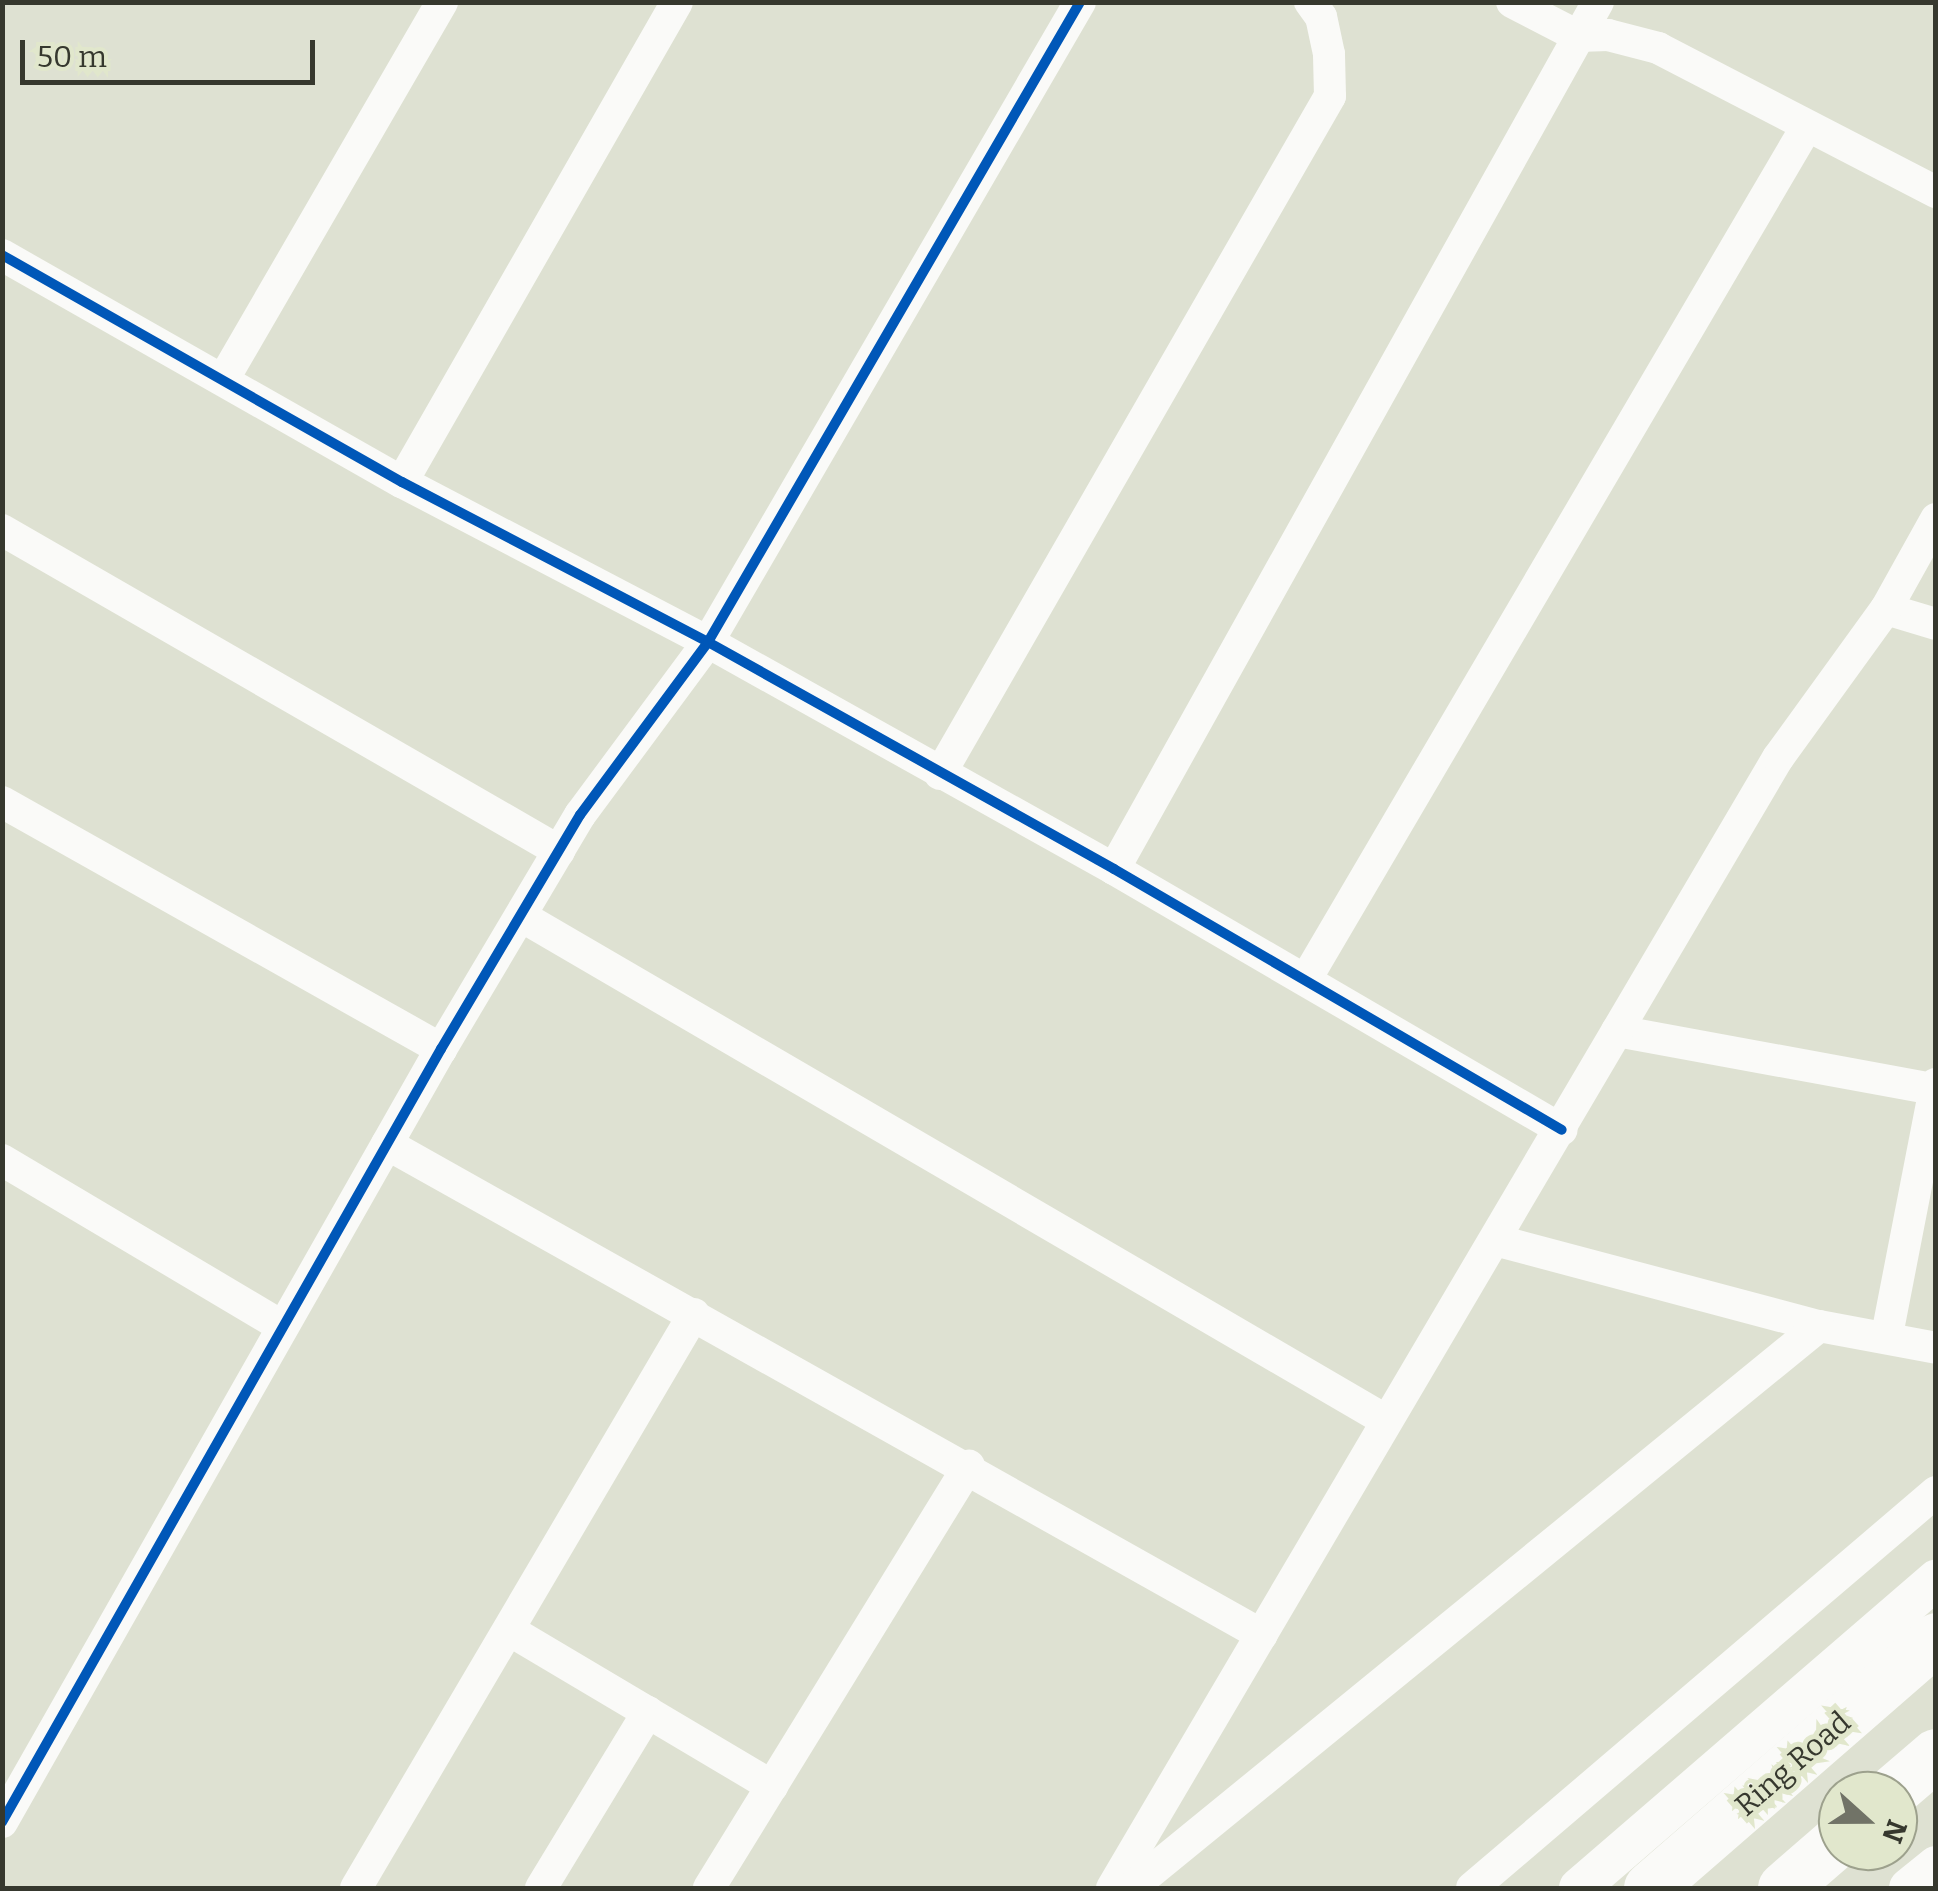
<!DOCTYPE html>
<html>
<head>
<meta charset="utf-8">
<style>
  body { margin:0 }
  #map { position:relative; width:1938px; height:1891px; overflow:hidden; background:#dee1d2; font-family:Bitter,serif }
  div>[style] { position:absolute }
  .minor>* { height:32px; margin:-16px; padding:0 16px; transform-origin:16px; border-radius:16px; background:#fafaf8 }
  .tertiary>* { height:40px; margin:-20px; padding:0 20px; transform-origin:20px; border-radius:20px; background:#fafaf8 }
  .trunk>* { height:52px; margin:-26px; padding:0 26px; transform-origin:26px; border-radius:26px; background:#fafaf8 }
  .cycleway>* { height:10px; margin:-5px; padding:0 5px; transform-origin:5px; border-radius:5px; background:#0057b8 }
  span { translate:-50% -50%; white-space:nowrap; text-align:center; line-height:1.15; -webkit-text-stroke:10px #e1e7cc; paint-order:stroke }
  .street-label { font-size:30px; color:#36382e }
  .frame { position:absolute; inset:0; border:5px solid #36382e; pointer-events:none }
  .north { position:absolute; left:1818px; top:1771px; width:100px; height:100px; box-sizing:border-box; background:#e1e7cc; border:2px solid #9da18d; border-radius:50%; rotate:111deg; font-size:28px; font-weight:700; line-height:40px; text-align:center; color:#36382e }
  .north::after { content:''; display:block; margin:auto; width:35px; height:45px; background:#717367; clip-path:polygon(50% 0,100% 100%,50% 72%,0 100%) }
  .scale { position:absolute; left:20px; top:40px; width:295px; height:45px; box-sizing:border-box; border:5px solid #36382e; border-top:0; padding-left:12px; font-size:30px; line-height:35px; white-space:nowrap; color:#36382e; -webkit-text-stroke:8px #e1e7cc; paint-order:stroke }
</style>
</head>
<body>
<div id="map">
  <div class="minor">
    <div style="left:1512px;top:2px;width:74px;rotate:27.3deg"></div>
    <div style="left:1578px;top:36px;width:30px;rotate:-2deg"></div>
    <div style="left:1608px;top:35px;width:52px;rotate:14.6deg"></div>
    <div style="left:1658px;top:48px;width:313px;rotate:27.4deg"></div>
    <div style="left:2px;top:255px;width:460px;rotate:29.6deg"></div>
    <div style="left:402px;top:482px;width:345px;rotate:27.6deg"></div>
    <div style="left:708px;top:642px;width:465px;rotate:29.2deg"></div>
    <div style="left:1114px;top:869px;width:518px;rotate:30.22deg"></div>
    <div style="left:223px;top:380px;width:437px;rotate:-59.9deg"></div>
    <div style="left:402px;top:482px;width:553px;rotate:-60.19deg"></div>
    <div style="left:2px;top:530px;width:643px;rotate:29.95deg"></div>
    <div style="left:1886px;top:609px;width:52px;rotate:16.7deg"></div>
    <div style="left:940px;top:774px;width:782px;rotate:-60.09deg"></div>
    <div style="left:1330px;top:96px;width:42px;rotate:-91.4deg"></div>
    <div style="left:1329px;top:54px;width:38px;rotate:-102deg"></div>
    <div style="left:1321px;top:17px;width:19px;rotate:-126deg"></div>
    <div style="left:2px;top:802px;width:504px;rotate:29.36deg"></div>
    <div style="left:1114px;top:869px;width:993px;rotate:-60.83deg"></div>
    <div style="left:521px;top:916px;width:1002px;rotate:30.25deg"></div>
    <div style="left:1306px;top:979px;width:989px;rotate:-59.57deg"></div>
    <div style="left:1617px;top:1031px;width:322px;rotate:10.4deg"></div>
    <div style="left:387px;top:1144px;width:1003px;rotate:29.3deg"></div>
    <div style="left:2px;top:1160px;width:326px;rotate:30.7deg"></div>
    <div style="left:1495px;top:1240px;width:335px;rotate:14.9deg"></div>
    <div style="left:1819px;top:1326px;width:119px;rotate:10.6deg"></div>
    <div style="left:1887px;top:1335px;width:256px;rotate:-79deg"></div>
    <div style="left:509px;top:1630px;width:306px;rotate:30.7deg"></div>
    <div style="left:2px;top:1822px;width:889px;rotate:-60.41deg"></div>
    <div style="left:441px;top:1049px;width:272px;rotate:-59.3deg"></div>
    <div style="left:580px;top:815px;width:215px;rotate:-53.5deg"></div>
    <div style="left:708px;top:642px;width:740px;rotate:-59.83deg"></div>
    <div style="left:356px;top:1888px;width:666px;rotate:-59.51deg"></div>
    <div style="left:541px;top:1888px;width:206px;rotate:-58.7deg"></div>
    <div style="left:709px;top:1888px;width:496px;rotate:-58.4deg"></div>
    <div style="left:1112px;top:1888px;width:1312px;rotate:-59.49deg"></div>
    <div style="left:1778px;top:758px;width:184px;rotate:-54.1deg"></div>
    <div style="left:1886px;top:609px;width:103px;rotate:-60.9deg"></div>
    <div style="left:1131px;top:1888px;width:888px;rotate:-39.24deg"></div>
    <div style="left:1472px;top:1888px;width:610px;rotate:-40.48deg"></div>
  </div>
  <div class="tertiary">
    <div style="left:1579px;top:1888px;width:472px;rotate:-40.8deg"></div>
    <div style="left:1909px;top:1888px;width:35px;rotate:-39deg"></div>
  </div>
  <div class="trunk">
    <div style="left:1894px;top:1791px;width:55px;rotate:-40.6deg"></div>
    <div style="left:1650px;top:1888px;width:379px;rotate:-41deg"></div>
    <div style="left:1784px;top:1888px;width:72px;rotate:-41deg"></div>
  </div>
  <div class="cycleway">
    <div style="left:2px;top:255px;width:460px;rotate:29.6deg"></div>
    <div style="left:402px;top:482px;width:345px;rotate:27.6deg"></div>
    <div style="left:708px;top:642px;width:465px;rotate:29.2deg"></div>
    <div style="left:1114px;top:869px;width:518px;rotate:30.22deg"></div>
    <div style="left:2px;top:1822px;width:889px;rotate:-60.41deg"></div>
    <div style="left:441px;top:1049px;width:272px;rotate:-59.3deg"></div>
    <div style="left:580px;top:815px;width:215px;rotate:-53.5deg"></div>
    <div style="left:708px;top:642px;width:740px;rotate:-59.83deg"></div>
  </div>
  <div class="street-label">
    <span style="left:1793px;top:1764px;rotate:-41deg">Ring Road</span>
  </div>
  <div class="frame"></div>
  <div class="north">N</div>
  <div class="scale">50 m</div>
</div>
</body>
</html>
